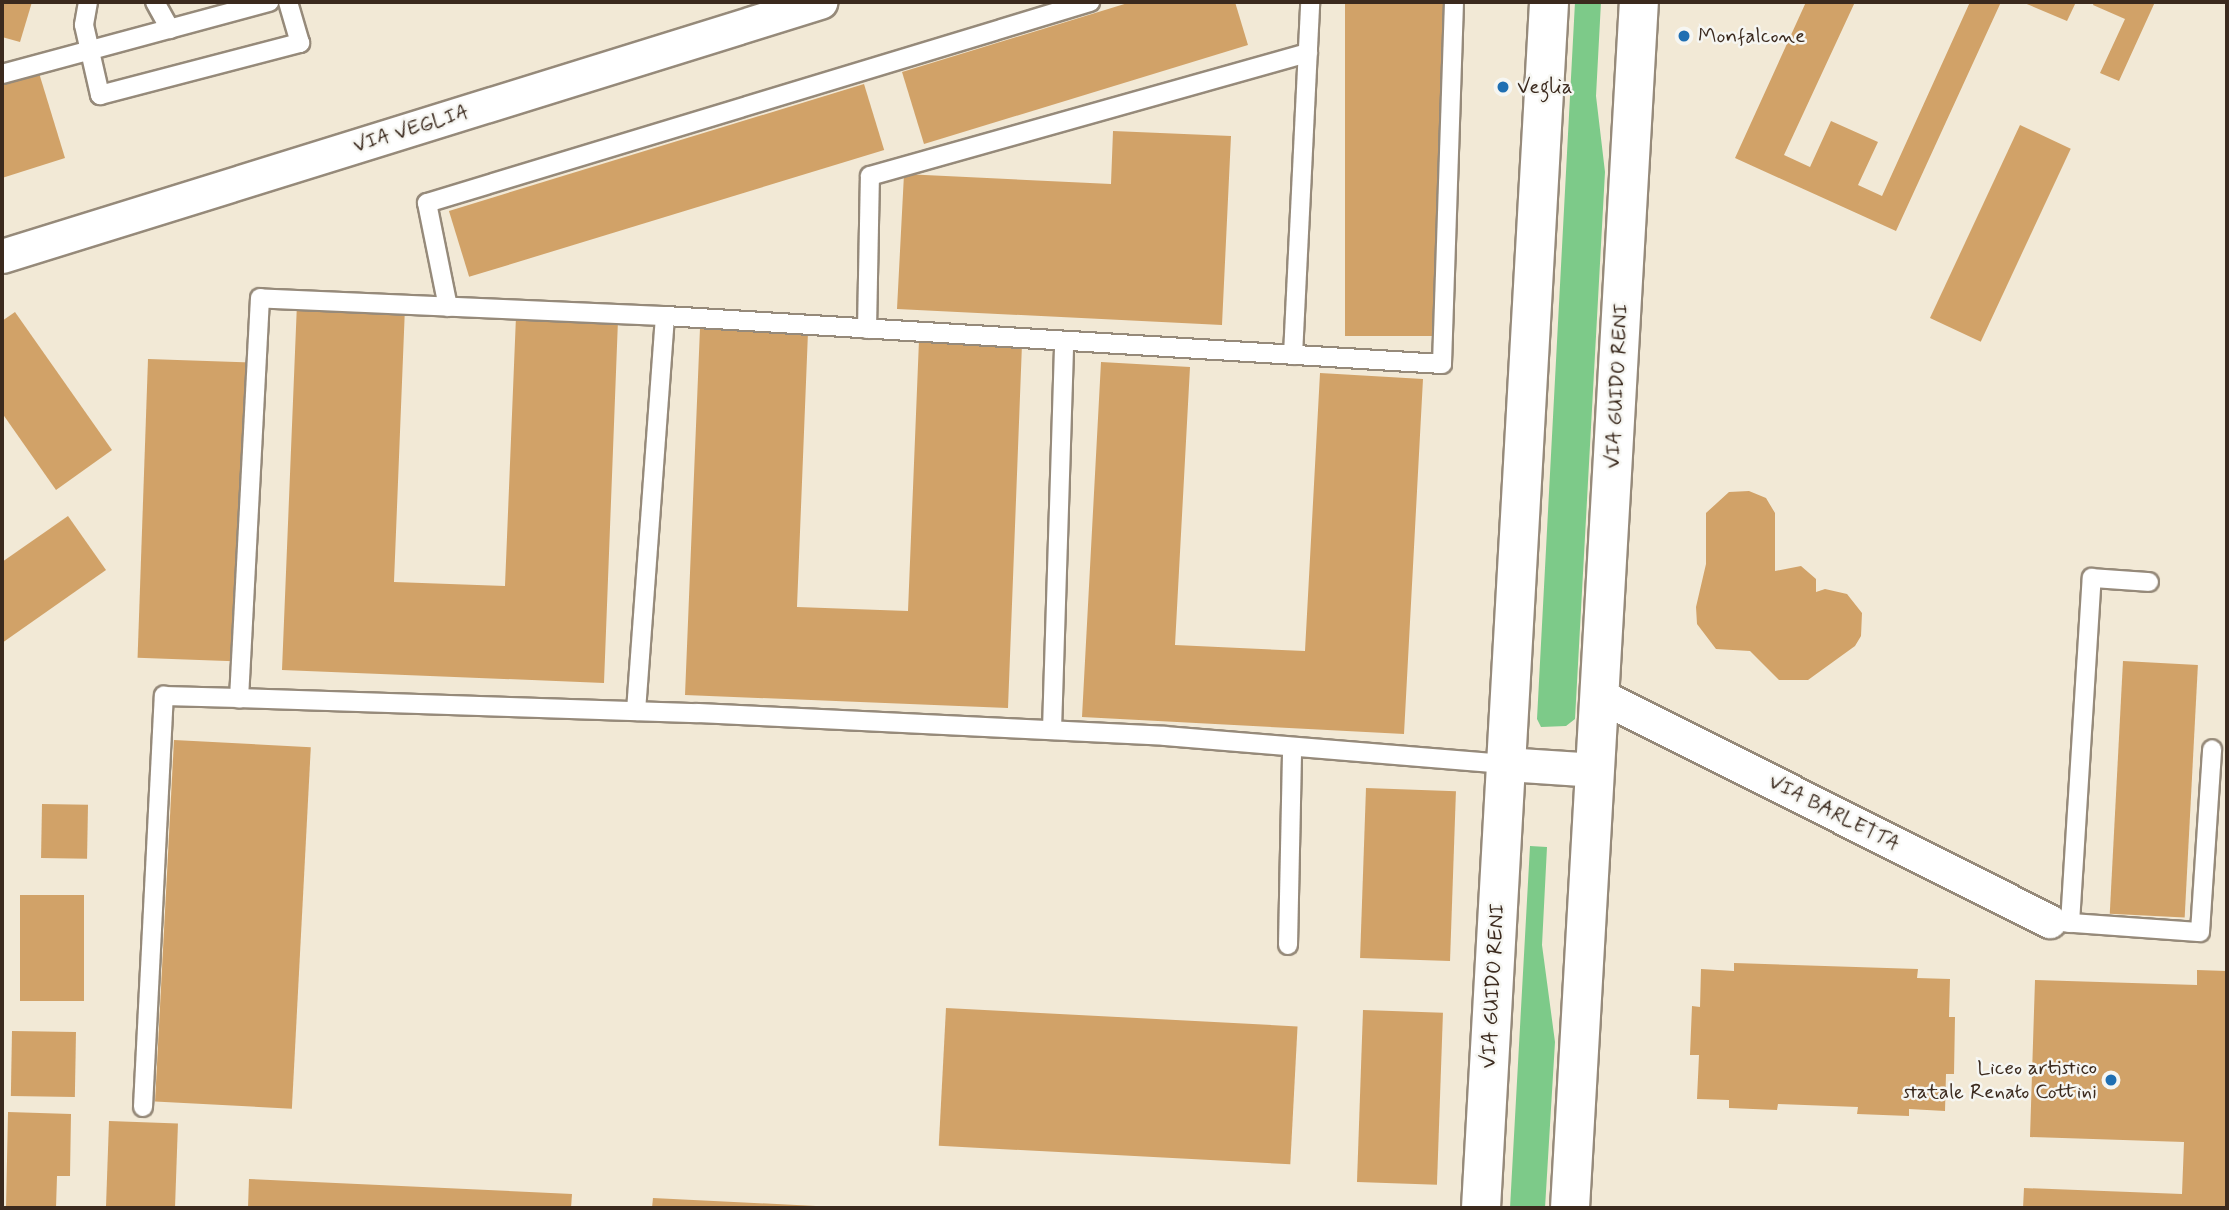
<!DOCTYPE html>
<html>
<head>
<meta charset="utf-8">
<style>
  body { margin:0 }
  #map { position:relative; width:2229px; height:1210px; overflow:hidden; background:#f2e9d6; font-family:Mynerve,sans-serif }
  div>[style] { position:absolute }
  .green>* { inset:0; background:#7dca89 }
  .building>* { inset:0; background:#d1a268; transform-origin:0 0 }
  .roads { filter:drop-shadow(2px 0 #968a7a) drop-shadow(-2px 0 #968a7a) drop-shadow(0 2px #968a7a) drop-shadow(0 -2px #968a7a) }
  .service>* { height:18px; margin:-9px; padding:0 9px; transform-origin:9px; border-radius:9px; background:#fff }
  .minor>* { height:33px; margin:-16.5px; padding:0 16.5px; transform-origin:16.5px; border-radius:16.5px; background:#fff }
  .secondary>* { height:38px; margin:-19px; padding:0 19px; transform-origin:19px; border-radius:19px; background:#fff }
  .dots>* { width:19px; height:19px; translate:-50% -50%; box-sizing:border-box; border:4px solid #f6f6f2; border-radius:50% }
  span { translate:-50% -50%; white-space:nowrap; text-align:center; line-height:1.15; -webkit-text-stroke:5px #f6f6f2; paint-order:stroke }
  .poi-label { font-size:21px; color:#3b2a1e }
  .left { translate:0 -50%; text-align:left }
  .right { translate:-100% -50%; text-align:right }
  .street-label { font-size:21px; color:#3b2a1e }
  .frame { position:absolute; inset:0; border:4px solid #3b2a1e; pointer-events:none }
</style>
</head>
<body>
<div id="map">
  <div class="green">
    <div style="clip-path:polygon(1575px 2px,1601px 2px,1596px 96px,1605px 172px,1575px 719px,1566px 726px,1541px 727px,1537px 719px)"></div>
    <div style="clip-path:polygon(1530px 846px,1547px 847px,1542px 945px,1555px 1042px,1545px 1208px,1510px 1208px)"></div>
  </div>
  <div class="building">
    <div style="clip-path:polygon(2px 2px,32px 2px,20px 42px,2px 37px)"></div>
    <div style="clip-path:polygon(1131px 2px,1235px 2px,1248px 45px,924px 144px,902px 72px)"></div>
    <div style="left:1345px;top:2px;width:100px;height:334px"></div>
    <div style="clip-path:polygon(1806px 2px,1855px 2px,1784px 155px,1810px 167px,1831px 121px,1878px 142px,1858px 185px,1882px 196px,1970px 2px,2001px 2px,1896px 231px,1735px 158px)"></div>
    <div style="clip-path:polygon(2022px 2px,2076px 2px,2067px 21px)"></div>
    <div style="clip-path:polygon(2094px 2px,2155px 2px,2119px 81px,2100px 73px,2125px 19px,2093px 5px)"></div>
    <div style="clip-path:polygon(39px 73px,65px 158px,2px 178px,2px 84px)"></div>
    <div style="left:864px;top:84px;width:69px;height:434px;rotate:73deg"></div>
    <div style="left:2020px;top:125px;width:56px;height:213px;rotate:25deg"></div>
    <div style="clip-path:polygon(1113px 131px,1231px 136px,1222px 325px,897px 309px,904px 174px,1111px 184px)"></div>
    <div style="clip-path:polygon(297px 303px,405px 307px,394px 582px,505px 586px,516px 316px,618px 320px,604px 683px,282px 670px)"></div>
    <div style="clip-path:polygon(15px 312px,112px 450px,56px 490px,2px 413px,2px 321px)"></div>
    <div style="clip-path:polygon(700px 328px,808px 332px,797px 607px,908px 611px,919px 340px,1022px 344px,1008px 708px,685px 695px)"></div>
    <div style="left:148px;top:359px;width:103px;height:299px;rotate:2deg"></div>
    <div style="clip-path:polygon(1101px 362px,1190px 367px,1175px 645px,1305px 651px,1320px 373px,1423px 379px,1404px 734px,1082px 717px)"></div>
    <div style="clip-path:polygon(1749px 491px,1766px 498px,1775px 513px,1775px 571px,1801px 566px,1816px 579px,1816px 592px,1825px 589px,1847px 594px,1862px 613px,1861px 636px,1855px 646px,1808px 680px,1779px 680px,1750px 651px,1716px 649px,1697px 624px,1696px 607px,1706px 564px,1706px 513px,1729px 492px)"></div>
    <div style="clip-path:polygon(68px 516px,106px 570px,2px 643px,2px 562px)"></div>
    <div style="left:2123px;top:661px;width:75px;height:253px;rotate:3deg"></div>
    <div style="left:174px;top:740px;width:137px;height:362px;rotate:3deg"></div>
    <div style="left:1366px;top:788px;width:90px;height:170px;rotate:2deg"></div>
    <div style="left:42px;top:804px;width:46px;height:54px;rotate:1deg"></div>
    <div style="left:20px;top:895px;width:64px;height:106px"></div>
    <div style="clip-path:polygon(1734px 963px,1918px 969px,1917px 978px,1950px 979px,1949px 1017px,1955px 1017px,1954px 1074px,1946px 1074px,1945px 1111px,1909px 1109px,1909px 1116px,1857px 1114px,1858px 1107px,1778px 1104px,1777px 1110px,1729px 1108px,1729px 1100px,1697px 1099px,1699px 1055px,1690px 1055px,1692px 1006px,1700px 1007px,1701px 969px,1734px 971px)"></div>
    <div style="clip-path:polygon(2197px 970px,2227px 971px,2227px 1208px,2023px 1208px,2024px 1188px,2182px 1194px,2184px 1142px,2030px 1137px,2035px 980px,2197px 985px)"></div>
    <div style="left:946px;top:1008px;width:352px;height:138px;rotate:3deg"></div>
    <div style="left:1363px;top:1010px;width:80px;height:172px;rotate:2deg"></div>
    <div style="left:12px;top:1031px;width:64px;height:65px;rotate:1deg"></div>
    <div style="clip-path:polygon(8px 1112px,71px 1114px,70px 1176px,57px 1176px,56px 1208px,6px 1208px)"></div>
    <div style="left:109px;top:1121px;width:69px;height:87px;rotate:2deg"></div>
    <div style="clip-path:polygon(249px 1179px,572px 1194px,571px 1208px,248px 1208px)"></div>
    <div style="clip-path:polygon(653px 1198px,816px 1206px,816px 1208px,652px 1208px)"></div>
  </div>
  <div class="roads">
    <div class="service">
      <div style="left:88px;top:2px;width:23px;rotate:100deg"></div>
      <div style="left:84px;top:25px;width:72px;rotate:77.1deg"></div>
      <div style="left:100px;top:95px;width:207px;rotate:-14.6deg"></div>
      <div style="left:300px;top:43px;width:43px;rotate:-106.3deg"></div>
      <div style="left:155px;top:2px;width:31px;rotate:61deg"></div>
      <div style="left:1454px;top:2px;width:362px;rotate:91.9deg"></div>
      <div style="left:1442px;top:364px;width:778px;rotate:-176.46deg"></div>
      <div style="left:665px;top:316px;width:405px;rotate:-177.5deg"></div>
      <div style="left:260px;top:298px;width:401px;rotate:93deg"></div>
      <div style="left:239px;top:698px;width:458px;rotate:1.9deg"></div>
      <div style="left:697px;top:713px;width:469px;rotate:2.8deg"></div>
      <div style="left:1165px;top:736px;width:341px;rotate:4.7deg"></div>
      <div style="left:2px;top:74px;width:277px;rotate:-15.1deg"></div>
      <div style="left:448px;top:307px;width:106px;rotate:-101.4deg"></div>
      <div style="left:427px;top:203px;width:693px;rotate:-16.87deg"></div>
      <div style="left:867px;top:329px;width:153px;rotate:-88.9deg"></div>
      <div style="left:870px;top:176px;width:455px;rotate:-15.7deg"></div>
      <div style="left:1293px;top:355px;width:353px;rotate:-87.2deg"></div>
      <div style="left:636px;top:711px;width:396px;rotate:-85.8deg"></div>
      <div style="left:1052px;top:730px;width:389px;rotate:-88.2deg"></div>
      <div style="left:2059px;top:922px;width:141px;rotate:4.1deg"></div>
      <div style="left:2200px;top:932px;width:183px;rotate:-86.2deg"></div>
      <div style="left:2070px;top:923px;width:346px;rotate:-86.4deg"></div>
      <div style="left:2092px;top:578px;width:57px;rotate:4deg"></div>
      <div style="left:1288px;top:945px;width:198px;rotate:-88.8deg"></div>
      <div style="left:143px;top:1107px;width:412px;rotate:-87.1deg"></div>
      <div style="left:164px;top:696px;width:75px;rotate:1.5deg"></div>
    </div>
    <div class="minor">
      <div style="left:2px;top:256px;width:857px;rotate:-17.25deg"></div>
      <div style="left:1599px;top:695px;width:504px;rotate:26.67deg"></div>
      <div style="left:1505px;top:764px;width:90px;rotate:3.8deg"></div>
    </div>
    <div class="secondary">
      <div style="left:1481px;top:1208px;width:1208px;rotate:-86.77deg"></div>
      <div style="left:1570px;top:1208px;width:1208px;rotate:-86.73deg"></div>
    </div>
  </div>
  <div class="dots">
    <div style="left:1684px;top:36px;background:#1f6fb2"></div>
    <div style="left:1503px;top:87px;background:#1f6fb2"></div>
    <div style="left:2111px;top:1080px;background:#1f6fb2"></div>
  </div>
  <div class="poi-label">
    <span class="left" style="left:1698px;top:36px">Monfalcone</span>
    <span class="left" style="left:1517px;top:87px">Veglia</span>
    <span class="right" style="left:2097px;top:1080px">Liceo artistico<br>statale Renato Cottini</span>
  </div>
  <div class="street-label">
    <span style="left:411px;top:129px;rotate:-17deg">VIA VEGLIA</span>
    <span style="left:1617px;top:386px;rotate:-87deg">VIA GUIDO RENI</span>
    <span style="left:1834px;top:813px;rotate:27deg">VIA BARLETTA</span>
    <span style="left:1493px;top:986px;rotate:-87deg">VIA GUIDO RENI</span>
  </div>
  <div class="frame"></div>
</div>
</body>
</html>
